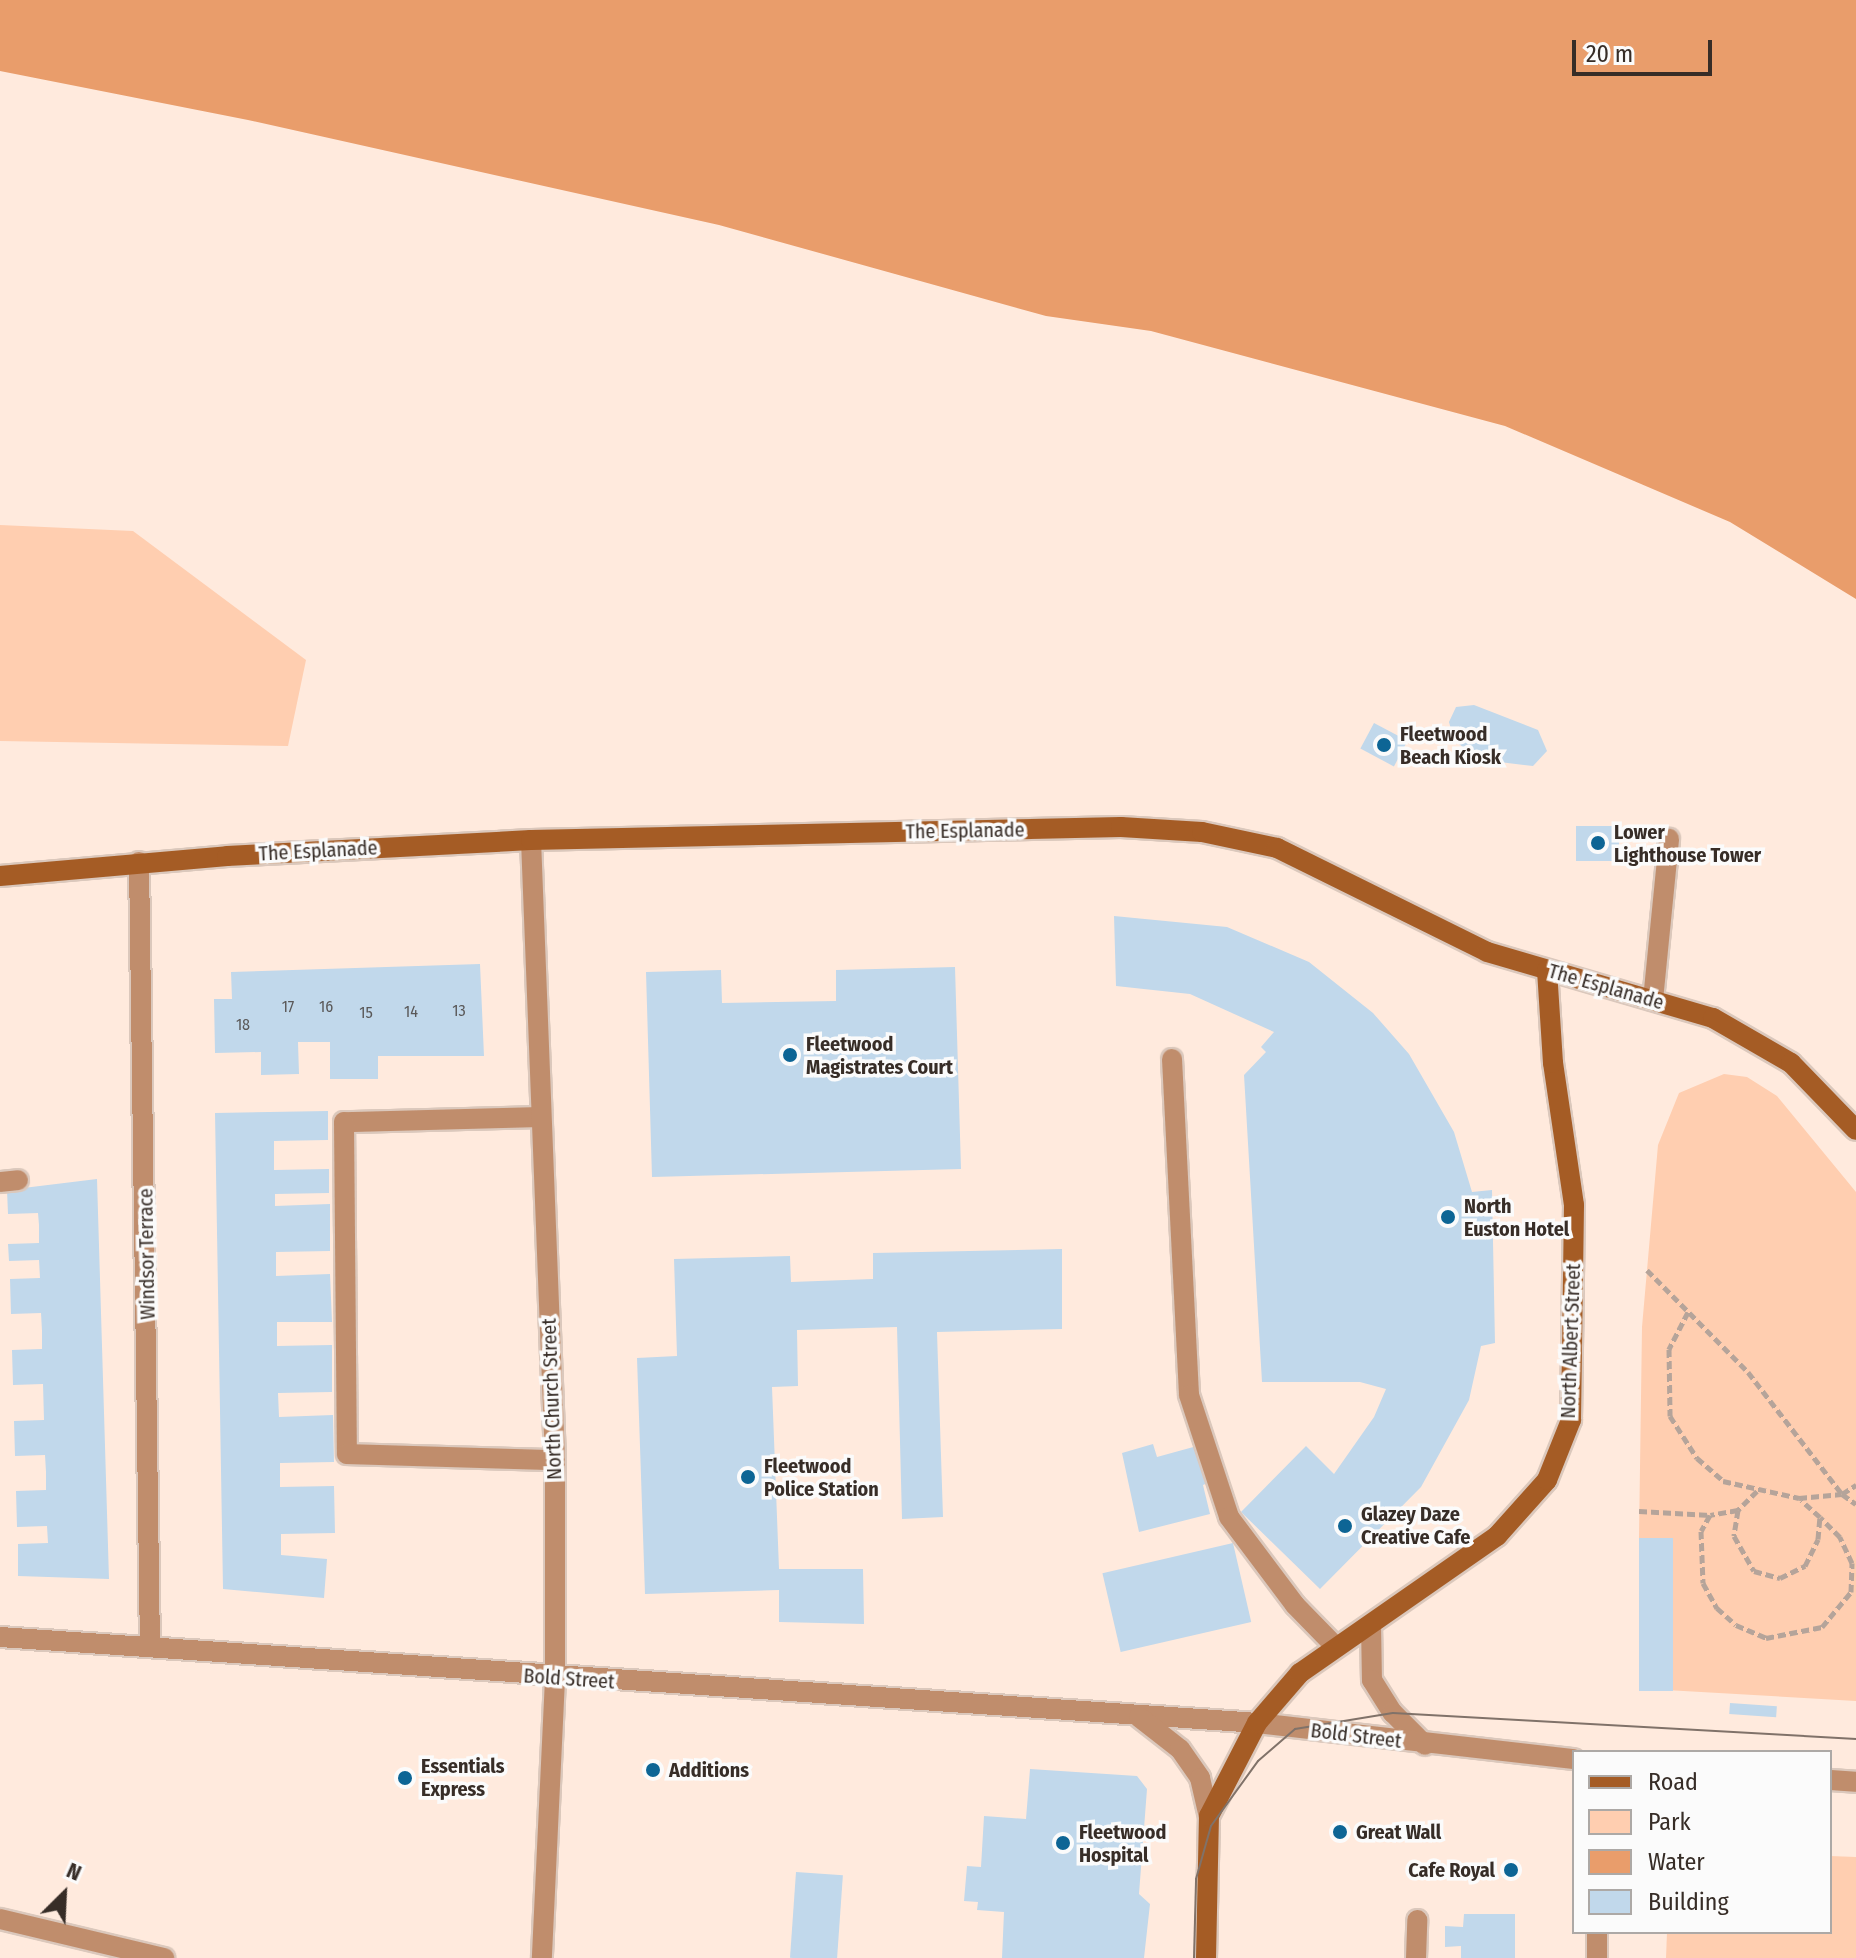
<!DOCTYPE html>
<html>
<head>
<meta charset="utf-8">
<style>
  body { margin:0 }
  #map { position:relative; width:1856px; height:1958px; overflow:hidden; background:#ffeadd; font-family:"Fira Sans Condensed",sans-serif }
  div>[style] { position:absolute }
  .green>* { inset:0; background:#ffceb0 }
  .water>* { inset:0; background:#e99d6b }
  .building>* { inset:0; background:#c1d8eb; transform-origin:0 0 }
  .path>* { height:5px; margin-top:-2.5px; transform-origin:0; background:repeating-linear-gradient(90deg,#b5a49a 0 8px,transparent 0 12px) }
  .roads { filter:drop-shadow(2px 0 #dbc8bc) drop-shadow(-2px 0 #dbc8bc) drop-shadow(0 2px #dbc8bc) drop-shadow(0 -2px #dbc8bc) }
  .lane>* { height:20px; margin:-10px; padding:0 10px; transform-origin:10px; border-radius:10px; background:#c08d6c }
  .street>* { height:20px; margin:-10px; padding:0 10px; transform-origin:10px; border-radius:10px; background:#c08d6c }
  .secondary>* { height:20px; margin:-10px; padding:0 10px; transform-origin:10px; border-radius:10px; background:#a55c25 }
  .tram>* { height:2px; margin:-1px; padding:0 1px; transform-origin:1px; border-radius:1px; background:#807269 }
  .dots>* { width:22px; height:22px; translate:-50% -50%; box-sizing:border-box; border:4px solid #fbfbfb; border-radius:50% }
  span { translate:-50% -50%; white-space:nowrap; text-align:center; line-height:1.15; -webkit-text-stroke:7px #fbfbfb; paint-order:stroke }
  .number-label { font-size:16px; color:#5a5858 }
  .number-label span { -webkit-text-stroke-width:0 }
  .poi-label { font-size:20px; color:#372d27; font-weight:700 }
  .left { translate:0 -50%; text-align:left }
  .right { translate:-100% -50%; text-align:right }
  .street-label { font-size:20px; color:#372d27 }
  .legend { position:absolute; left:1572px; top:1750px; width:260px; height:184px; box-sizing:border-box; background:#fbfbfb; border:2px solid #ada9a6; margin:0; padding:10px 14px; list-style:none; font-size:24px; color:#372d27 }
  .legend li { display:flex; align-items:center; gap:16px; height:40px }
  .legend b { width:40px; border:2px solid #ada9a6 }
  .north { position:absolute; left:24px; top:1854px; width:80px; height:80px; -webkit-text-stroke:6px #fbfbfb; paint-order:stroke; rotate:24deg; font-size:22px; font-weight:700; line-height:32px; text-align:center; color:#372d27 }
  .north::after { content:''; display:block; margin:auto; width:28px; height:36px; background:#372d27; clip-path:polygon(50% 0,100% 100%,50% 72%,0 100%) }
  .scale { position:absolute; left:1572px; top:40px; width:140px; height:36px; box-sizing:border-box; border:4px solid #372d27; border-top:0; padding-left:10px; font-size:24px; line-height:28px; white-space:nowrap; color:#372d27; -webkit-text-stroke:6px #fbfbfb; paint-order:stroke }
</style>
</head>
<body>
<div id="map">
  <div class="green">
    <div style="clip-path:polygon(0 525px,133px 531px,306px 660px,288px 746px,0 741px)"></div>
    <div style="clip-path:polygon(1724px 1074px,1747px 1077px,1777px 1096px,1856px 1192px,1856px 1701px,1666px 1690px,1673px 1539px,1639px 1538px,1642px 1327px,1658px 1145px,1679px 1093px)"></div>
    <div style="clip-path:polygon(1830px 1856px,1856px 1857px,1856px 1958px,1666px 1958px,1667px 1932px,1830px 1932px)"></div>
  </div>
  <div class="water">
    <div style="clip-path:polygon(0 0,1856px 0,1856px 599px,1730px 522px,1505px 426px,1151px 331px,1046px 316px,719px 225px,248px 120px,0 71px)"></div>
  </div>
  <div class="building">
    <div style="clip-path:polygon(1474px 705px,1538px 730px,1547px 751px,1533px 766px,1491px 761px,1469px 752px,1454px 740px,1449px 722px,1456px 707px)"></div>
    <div style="left:1374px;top:723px;width:38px;height:29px;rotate:28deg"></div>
    <div style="left:1576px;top:826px;width:43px;height:35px"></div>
    <div style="clip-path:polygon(1114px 916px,1227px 927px,1309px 962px,1373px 1013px,1409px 1054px,1454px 1132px,1472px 1192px,1492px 1190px,1495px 1343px,1481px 1346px,1469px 1400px,1421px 1487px,1320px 1589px,1241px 1512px,1306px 1446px,1334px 1474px,1374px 1417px,1386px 1389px,1360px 1382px,1262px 1382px,1244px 1075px,1266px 1052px,1261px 1047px,1274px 1032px,1190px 994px,1116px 986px)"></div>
    <div style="clip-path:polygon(480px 964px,484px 1056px,378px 1056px,378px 1079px,330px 1079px,330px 1042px,298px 1042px,299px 1074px,261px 1075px,261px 1052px,215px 1053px,214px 999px,232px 999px,231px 972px)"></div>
    <div style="clip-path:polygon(955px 967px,961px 1169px,652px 1177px,646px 972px,721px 970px,722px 1003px,836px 1001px,836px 970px)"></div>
    <div style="clip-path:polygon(328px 1111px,328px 1140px,274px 1141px,274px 1170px,329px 1169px,329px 1193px,275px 1194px,275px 1206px,330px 1204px,330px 1251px,276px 1252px,276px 1276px,330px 1274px,332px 1322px,277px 1322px,277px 1346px,332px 1345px,332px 1392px,278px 1393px,279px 1417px,333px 1415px,334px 1462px,280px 1463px,280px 1487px,334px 1486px,335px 1533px,281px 1534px,281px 1555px,327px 1559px,324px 1598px,223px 1589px,215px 1113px)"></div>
    <div style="clip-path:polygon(97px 1179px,109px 1579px,18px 1576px,18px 1544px,48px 1543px,47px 1526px,17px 1527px,16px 1491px,46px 1490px,46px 1472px,45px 1455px,15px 1456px,14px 1421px,44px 1420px,43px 1384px,13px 1385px,12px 1350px,42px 1349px,42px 1331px,41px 1313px,11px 1314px,10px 1279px,40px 1278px,39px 1260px,9px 1261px,8px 1244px,39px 1243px,39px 1225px,38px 1213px,8px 1214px,7px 1190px)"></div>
    <div style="clip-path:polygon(1062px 1249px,1062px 1329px,937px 1332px,943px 1517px,902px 1519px,897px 1327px,797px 1330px,798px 1386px,772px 1387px,779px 1569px,863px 1569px,864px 1624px,779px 1622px,779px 1590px,645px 1594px,637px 1358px,677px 1356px,674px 1259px,790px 1256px,791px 1282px,873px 1279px,873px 1253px)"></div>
    <div style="clip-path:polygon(1153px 1444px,1157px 1457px,1197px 1446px,1210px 1482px,1203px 1485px,1210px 1514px,1139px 1532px,1122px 1453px)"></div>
    <div style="left:1639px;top:1538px;width:34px;height:153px"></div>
    <div style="left:1233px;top:1543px;width:81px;height:134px;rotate:77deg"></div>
    <div style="left:1730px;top:1703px;width:47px;height:11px;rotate:4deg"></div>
    <div style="clip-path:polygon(1030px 1769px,1137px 1776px,1147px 1789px,1139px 1894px,1150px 1904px,1144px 1958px,1002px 1958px,1004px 1912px,977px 1910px,978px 1902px,964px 1901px,967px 1866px,981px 1867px,984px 1816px,1026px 1819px)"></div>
    <div style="left:796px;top:1872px;width:47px;height:86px;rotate:4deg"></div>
    <div style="clip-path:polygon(1464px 1914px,1515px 1914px,1515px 1958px,1461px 1958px,1461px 1946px,1445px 1947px,1445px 1926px,1463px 1927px)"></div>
  </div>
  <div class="path">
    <div style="left:1647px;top:1270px;width:144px;rotate:45.3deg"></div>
    <div style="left:1748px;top:1372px;width:154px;rotate:52.4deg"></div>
    <div style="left:1842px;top:1494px;width:17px;rotate:36deg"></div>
    <div style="left:1688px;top:1312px;width:42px;rotate:117.2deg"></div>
    <div style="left:1669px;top:1349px;width:67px;rotate:89.1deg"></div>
    <div style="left:1670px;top:1416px;width:50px;rotate:57.3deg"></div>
    <div style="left:1697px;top:1458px;width:35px;rotate:41deg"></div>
    <div style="left:1723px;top:1481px;width:78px;rotate:12.6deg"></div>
    <div style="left:1799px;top:1498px;width:43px;rotate:-5.3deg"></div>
    <div style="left:1842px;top:1494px;width:17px;rotate:-33deg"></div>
    <div style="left:1757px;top:1491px;width:27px;rotate:135deg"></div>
    <div style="left:1738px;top:1510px;width:26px;rotate:99deg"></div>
    <div style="left:1734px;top:1536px;width:40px;rotate:60.3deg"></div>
    <div style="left:1754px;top:1571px;width:27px;rotate:15deg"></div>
    <div style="left:1780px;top:1578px;width:28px;rotate:-26deg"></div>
    <div style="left:1805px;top:1566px;width:30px;rotate:-64deg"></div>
    <div style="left:1818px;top:1539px;width:22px;rotate:-85deg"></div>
    <div style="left:1820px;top:1517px;width:25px;rotate:-138deg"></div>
    <div style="left:1738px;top:1510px;width:28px;rotate:170deg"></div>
    <div style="left:1710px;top:1515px;width:18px;rotate:119deg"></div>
    <div style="left:1701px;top:1531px;width:52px;rotate:87.8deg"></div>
    <div style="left:1703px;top:1583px;width:29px;rotate:61deg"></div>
    <div style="left:1717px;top:1608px;width:25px;rotate:42deg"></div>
    <div style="left:1736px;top:1625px;width:33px;rotate:23deg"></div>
    <div style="left:1766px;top:1638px;width:57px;rotate:-11.1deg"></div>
    <div style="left:1822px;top:1627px;width:45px;rotate:-50.4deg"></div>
    <div style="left:1851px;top:1592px;width:29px;rotate:-88deg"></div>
    <div style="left:1852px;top:1563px;width:29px;rotate:-115deg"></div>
    <div style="left:1840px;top:1537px;width:28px;rotate:-135deg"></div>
    <div style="left:1639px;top:1511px;width:71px;rotate:3.2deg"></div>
  </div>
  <div class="roads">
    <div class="lane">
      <div style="left:1653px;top:1000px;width:162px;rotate:-84.3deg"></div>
      <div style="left:1172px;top:1059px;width:336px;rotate:87.1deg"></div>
      <div style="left:1189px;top:1395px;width:128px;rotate:71.8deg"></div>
      <div style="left:1229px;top:1517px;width:110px;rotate:53.1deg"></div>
      <div style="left:1295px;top:1605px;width:59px;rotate:45.7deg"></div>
      <div style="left:540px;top:1117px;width:196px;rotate:178.5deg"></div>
      <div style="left:344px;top:1122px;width:332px;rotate:89.5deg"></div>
      <div style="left:347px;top:1454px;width:208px;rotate:1.7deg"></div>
      <div style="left:0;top:1182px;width:18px;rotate:-6deg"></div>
      <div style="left:0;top:1919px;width:169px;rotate:13.4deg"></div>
      <div style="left:1416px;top:1958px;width:38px;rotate:-88deg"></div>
    </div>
    <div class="street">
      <div style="left:531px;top:840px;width:620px;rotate:87.78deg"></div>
      <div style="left:555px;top:1460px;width:219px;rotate:90deg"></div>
      <div style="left:555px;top:1679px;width:279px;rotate:92.7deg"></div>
      <div style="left:139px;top:862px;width:785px;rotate:89.2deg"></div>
      <div style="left:1371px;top:1625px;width:55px;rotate:89deg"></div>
      <div style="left:1372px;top:1680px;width:39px;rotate:58deg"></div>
      <div style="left:1393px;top:1713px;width:45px;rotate:45deg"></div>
      <div style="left:0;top:1637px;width:1260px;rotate:3.91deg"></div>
      <div style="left:1257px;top:1723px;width:319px;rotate:6.5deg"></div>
      <div style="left:1139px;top:1717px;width:52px;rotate:38deg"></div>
      <div style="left:1180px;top:1749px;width:35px;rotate:55deg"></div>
      <div style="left:1200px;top:1778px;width:39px;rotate:77deg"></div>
      <div style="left:1830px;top:1780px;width:26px;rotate:4deg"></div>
      <div style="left:1597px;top:1958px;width:26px;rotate:-90deg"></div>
    </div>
    <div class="secondary">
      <div style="left:0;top:876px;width:228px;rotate:-5deg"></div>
      <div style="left:227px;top:856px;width:304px;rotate:-3deg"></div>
      <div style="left:531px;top:840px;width:590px;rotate:-1.26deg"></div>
      <div style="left:1121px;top:827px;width:81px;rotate:3.5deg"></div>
      <div style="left:1202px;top:832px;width:77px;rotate:12deg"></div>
      <div style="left:1277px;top:848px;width:234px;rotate:26.3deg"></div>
      <div style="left:1487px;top:952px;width:235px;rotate:16.3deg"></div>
      <div style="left:1713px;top:1018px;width:90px;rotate:30deg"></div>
      <div style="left:1791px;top:1063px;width:93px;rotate:45.9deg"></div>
      <div style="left:1206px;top:1958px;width:142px;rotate:-88.8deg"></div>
      <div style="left:1209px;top:1816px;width:105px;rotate:-62.7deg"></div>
      <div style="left:1257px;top:1723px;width:66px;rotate:-49.3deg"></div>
      <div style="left:1300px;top:1673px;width:240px;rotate:-34.8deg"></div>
      <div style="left:1497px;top:1536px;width:75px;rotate:-48.2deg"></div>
      <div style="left:1547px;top:1480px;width:65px;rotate:-68.2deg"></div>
      <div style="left:1571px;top:1420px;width:215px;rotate:-89.2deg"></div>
      <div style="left:1574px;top:1205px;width:144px;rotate:-98.4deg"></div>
      <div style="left:1553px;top:1063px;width:93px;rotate:-93.7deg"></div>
    </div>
  </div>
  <div class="tram">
    <div style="left:1194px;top:1958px;width:79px;rotate:-88.5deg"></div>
    <div style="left:1196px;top:1879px;width:55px;rotate:-74.2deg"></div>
    <div style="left:1211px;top:1826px;width:80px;rotate:-54.1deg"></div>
    <div style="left:1258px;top:1761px;width:49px;rotate:-40.9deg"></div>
    <div style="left:1295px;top:1729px;width:99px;rotate:-9.3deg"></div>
    <div style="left:1393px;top:1713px;width:464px;rotate:3.2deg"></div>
  </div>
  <div class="dots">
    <div style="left:1384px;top:745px;background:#0d6595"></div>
    <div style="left:1598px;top:843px;background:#0d6595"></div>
    <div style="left:790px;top:1055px;background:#0d6595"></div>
    <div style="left:1448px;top:1217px;background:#0d6595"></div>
    <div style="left:748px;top:1477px;background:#0d6595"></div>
    <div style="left:1345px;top:1526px;background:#0d6595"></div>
    <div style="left:653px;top:1770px;background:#0d6595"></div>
    <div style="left:405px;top:1778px;background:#0d6595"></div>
    <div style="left:1340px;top:1832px;background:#0d6595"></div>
    <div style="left:1063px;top:1843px;background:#0d6595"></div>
    <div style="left:1511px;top:1870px;background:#0d6595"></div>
  </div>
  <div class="number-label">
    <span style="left:288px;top:1007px">17</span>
    <span style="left:326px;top:1007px">16</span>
    <span style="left:459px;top:1011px">13</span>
    <span style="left:411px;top:1012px">14</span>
    <span style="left:366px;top:1013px">15</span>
    <span style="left:243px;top:1025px">18</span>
  </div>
  <div class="poi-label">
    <span class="left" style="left:1400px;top:746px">Fleetwood<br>Beach Kiosk</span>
    <span class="left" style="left:1614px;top:844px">Lower<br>Lighthouse Tower</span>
    <span class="left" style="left:806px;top:1056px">Fleetwood<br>Magistrates Court</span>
    <span class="left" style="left:1464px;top:1218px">North<br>Euston Hotel</span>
    <span class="left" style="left:764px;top:1478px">Fleetwood<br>Police Station</span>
    <span class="left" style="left:1361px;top:1526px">Glazey Daze<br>Creative Cafe</span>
    <span class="left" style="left:421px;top:1778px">Essentials<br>Express</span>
    <span class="left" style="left:669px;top:1770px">Additions</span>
    <span class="left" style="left:1079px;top:1844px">Fleetwood<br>Hospital</span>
    <span class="left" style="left:1356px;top:1832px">Great Wall</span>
    <span class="right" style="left:1495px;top:1870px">Cafe Royal</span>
  </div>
  <div class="street-label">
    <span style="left:965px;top:831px;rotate:-1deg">The Esplanade</span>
    <span style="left:318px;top:851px;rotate:-3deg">The Esplanade</span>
    <span style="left:1606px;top:987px;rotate:16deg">The Esplanade</span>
    <span style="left:147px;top:1254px;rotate:-91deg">Windsor Terrace</span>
    <span style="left:1571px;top:1341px;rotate:-88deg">North Albert Street</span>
    <span style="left:552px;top:1399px;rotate:-92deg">North Church Street</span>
    <span style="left:569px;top:1679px;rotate:4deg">Bold Street</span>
    <span style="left:1356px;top:1736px;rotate:7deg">Bold Street</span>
  </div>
  <ul class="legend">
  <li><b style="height:10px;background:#a55c25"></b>Road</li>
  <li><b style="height:22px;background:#ffceb0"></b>Park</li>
  <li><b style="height:22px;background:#e99d6b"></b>Water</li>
  <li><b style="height:22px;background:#c1d8eb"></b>Building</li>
  </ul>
  <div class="north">N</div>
  <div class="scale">20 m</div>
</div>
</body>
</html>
